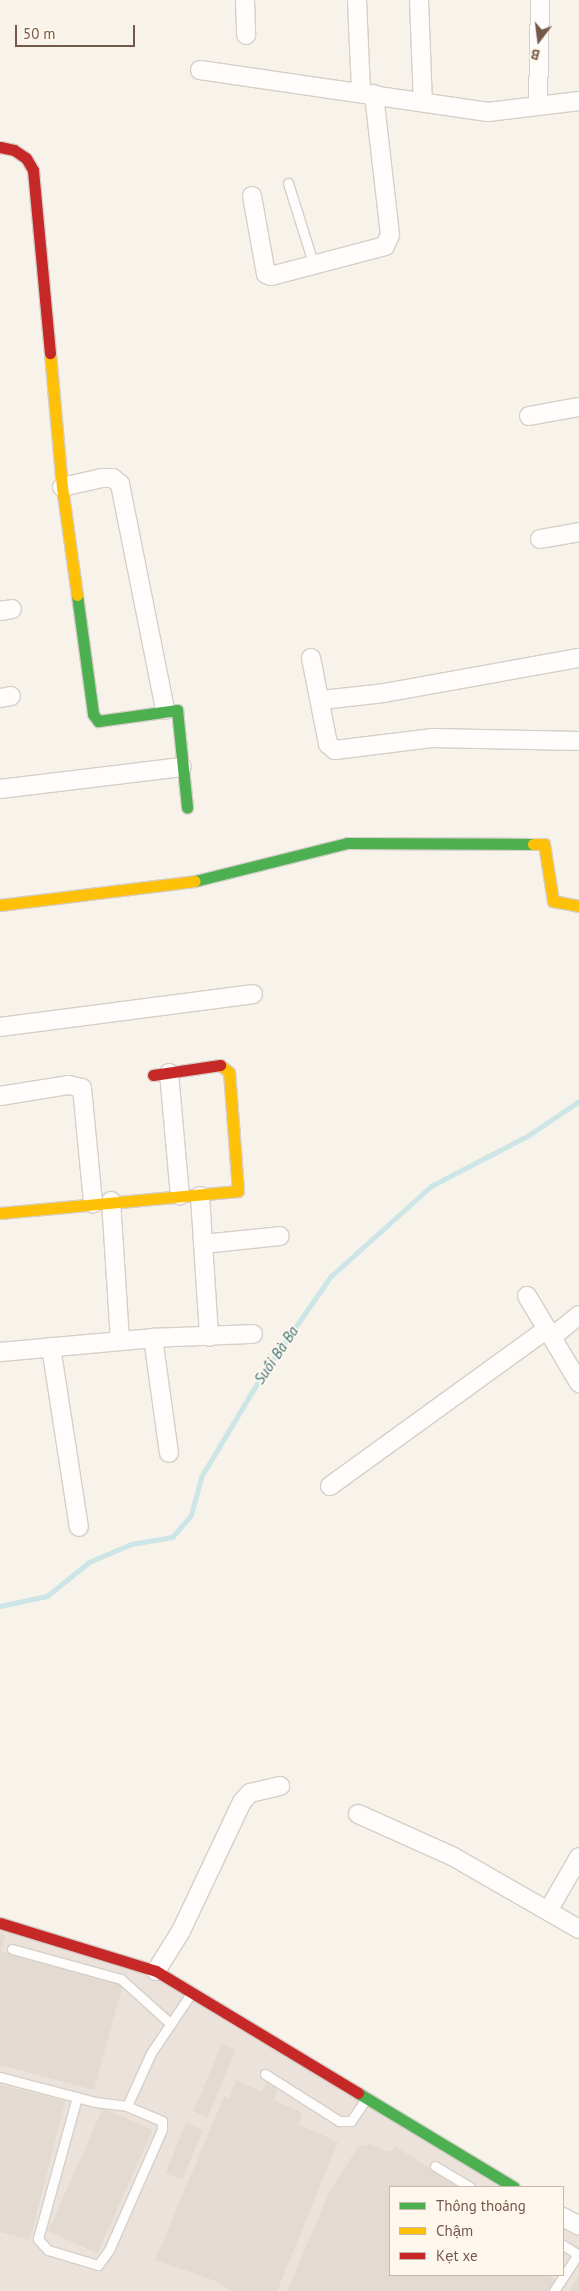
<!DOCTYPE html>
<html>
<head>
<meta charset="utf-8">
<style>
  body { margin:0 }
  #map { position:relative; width:579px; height:2291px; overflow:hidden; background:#f7f2ea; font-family:"PT Sans",sans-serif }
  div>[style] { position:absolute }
  .industrial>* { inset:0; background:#eae2db }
  .stream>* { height:5px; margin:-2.5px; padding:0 2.5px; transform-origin:2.5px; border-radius:2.5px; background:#cce5e6 }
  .building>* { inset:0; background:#e3dad2; transform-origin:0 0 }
  .roads { filter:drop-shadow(1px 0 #d6cfc8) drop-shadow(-1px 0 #d6cfc8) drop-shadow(0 1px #d6cfc8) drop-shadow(0 -1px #d6cfc8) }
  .lane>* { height:9px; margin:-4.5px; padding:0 4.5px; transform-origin:4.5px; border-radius:4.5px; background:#fefdfc }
  .street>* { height:18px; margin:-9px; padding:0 9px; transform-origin:9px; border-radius:9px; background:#fefdfc }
  .fast>* { height:11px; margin:-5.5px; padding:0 5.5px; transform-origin:5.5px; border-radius:5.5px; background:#4caf50 }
  .slow>* { height:11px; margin:-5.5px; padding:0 5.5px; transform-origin:5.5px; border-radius:5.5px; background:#ffc107 }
  .jam>* { height:11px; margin:-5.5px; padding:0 5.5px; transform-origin:5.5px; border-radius:5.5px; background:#c62828 }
  span { translate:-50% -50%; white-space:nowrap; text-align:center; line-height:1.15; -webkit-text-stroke:4px #fff7eb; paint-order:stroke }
  .water-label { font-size:15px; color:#417780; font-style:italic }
  .legend { position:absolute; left:389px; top:2186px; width:175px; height:90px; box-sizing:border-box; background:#fff7eb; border:1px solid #c7b8ab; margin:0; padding:6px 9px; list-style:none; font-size:15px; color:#74594a }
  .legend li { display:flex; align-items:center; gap:10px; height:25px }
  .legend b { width:25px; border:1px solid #c7b8ab }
  .north { position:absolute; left:514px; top:15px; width:50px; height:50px; -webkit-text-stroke:4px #fff7eb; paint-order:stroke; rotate:195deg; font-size:14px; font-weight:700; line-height:20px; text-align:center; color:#74594a }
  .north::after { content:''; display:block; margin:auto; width:18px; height:22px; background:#74594a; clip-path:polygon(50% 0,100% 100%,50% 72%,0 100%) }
  .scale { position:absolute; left:15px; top:25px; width:120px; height:22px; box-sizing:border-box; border:2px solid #74594a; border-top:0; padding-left:6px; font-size:15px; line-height:18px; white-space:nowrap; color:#74594a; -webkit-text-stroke:4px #fff7eb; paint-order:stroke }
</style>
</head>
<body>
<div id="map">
  <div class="industrial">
    <div style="clip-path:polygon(0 1926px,155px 1974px,507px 2187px,390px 2187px,390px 2275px,563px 2275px,563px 2221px,579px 2230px,579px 2291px,0 2291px)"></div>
  </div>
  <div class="stream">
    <div style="left:0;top:1606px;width:48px;rotate:-12deg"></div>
    <div style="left:47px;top:1596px;width:54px;rotate:-39deg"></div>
    <div style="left:89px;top:1562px;width:46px;rotate:-23.2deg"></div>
    <div style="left:131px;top:1544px;width:42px;rotate:-9.7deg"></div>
    <div style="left:172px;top:1537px;width:29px;rotate:-49deg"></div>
    <div style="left:191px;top:1515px;width:39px;rotate:-75deg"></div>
    <div style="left:201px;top:1477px;width:119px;rotate:-59.1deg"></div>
    <div style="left:262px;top:1375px;width:119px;rotate:-55.2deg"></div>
    <div style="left:330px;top:1277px;width:136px;rotate:-42deg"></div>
    <div style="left:431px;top:1186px;width:110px;rotate:-27.5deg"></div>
    <div style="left:529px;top:1135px;width:60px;rotate:-34.2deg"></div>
  </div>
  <div class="building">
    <div style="clip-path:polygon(0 1934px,5px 1935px,1px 1951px,123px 1984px,94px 2090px,0 2065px)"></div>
    <div style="left:222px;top:2044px;width:15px;height:73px;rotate:23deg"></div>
    <div style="clip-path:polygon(236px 2080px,261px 2092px,267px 2082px,278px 2088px,274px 2100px,302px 2113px,298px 2124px,338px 2142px,277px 2291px,233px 2291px,213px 2280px,155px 2260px,224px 2097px,229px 2099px)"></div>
    <div style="clip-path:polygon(0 2085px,65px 2101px,30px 2240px,0 2232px)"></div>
    <div style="left:103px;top:2108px;width:54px;height:135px;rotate:24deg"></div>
    <div style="left:186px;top:2123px;width:18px;height:54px;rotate:22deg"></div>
    <div style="clip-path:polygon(370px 2144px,389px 2152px,396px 2147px,460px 2187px,390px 2187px,390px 2275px,547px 2275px,556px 2280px,549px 2291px,287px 2291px,330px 2191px,358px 2147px)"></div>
    <div style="clip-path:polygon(579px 2275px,579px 2291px,569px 2291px)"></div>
  </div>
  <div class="roads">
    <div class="lane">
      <div style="left:288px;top:183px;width:87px;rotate:72.6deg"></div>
      <div style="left:12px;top:1949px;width:113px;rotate:15.4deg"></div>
      <div style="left:121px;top:1979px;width:67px;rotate:42deg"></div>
      <div style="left:265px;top:2074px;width:88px;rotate:32.4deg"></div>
      <div style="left:339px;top:2121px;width:12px"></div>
      <div style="left:351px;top:2121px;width:25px;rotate:-56deg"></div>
      <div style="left:0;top:2077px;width:98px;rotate:14.7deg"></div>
      <div style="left:95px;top:2102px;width:32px;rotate:7deg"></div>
      <div style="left:127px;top:2106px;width:58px;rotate:-65.6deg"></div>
      <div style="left:151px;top:2053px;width:70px;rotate:-56.1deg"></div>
      <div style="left:77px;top:2097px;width:147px;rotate:105.4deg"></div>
      <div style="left:38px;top:2239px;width:15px;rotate:48deg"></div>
      <div style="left:48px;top:2250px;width:52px;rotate:16.7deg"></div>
      <div style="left:98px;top:2265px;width:19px;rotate:-54deg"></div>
      <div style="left:109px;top:2250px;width:132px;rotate:-66.3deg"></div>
      <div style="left:162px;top:2129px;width:8px;rotate:-90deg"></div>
      <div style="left:162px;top:2121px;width:38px;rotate:-157deg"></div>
      <div style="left:435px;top:2166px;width:41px;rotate:31deg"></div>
      <div style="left:563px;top:2245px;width:19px;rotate:32deg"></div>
      <div style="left:554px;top:2291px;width:44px;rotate:-57deg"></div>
    </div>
    <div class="street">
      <div style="left:245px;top:0;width:35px;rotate:88deg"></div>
      <div style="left:357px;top:0;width:92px;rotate:87.5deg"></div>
      <div style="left:419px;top:0;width:102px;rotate:87.8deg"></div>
      <div style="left:200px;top:70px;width:291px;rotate:8.3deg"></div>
      <div style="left:488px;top:112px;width:92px;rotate:-6.9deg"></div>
      <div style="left:538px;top:104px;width:104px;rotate:-88.9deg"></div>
      <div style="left:252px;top:196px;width:79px;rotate:79.8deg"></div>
      <div style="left:266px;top:274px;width:5px;rotate:22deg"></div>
      <div style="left:271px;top:276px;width:118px;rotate:-14.7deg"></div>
      <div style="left:385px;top:246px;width:12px;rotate:-66deg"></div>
      <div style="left:390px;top:235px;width:142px;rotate:-96.5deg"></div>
      <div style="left:529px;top:416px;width:51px;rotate:-10.2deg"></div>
      <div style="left:62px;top:487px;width:41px;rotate:-12.7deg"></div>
      <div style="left:102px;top:478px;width:11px"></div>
      <div style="left:113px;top:478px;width:9px;rotate:41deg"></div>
      <div style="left:120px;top:484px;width:230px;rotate:78.7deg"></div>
      <div style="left:540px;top:539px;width:40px;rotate:-10deg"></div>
      <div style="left:0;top:611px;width:12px;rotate:-9deg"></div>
      <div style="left:311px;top:658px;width:88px;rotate:78.8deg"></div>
      <div style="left:328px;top:744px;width:9px;rotate:41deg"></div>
      <div style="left:335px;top:750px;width:99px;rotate:-7deg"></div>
      <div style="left:433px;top:738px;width:146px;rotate:1.2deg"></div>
      <div style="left:0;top:698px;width:11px;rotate:-10deg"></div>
      <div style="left:322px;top:700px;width:62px;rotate:-6.4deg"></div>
      <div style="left:384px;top:693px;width:198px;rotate:-10.2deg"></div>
      <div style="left:0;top:789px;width:183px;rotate:-6.9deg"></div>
      <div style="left:0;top:1027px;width:255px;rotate:-7.4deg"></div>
      <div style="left:169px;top:1073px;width:123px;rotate:84.9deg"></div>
      <div style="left:0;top:1096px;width:70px;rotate:-9.1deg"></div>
      <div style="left:69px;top:1085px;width:13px;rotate:13deg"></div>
      <div style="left:82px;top:1088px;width:116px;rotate:84.5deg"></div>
      <div style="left:200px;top:1196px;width:141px;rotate:86.3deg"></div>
      <div style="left:111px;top:1201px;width:140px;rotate:86.3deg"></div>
      <div style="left:203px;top:1244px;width:77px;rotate:-5.9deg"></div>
      <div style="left:527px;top:1296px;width:39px;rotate:59deg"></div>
      <div style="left:552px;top:1337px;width:35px;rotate:-39deg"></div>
      <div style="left:153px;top:1338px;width:100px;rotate:-2.3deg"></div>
      <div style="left:51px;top:1347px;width:182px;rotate:81.2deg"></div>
      <div style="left:0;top:1352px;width:154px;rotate:-5.2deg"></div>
      <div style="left:153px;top:1338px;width:116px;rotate:82.1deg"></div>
      <div style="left:330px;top:1486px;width:268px;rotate:-35.9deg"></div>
      <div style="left:547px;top:1329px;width:63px;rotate:59.3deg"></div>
      <div style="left:358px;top:1814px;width:103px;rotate:24.1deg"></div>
      <div style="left:452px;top:1856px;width:146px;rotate:29.9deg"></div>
      <div style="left:548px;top:1911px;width:62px;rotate:-60.1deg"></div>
      <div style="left:156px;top:1971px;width:47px;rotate:-58deg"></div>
      <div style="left:181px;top:1931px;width:143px;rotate:-64.7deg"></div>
      <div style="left:242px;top:1802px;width:12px;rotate:-48deg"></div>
      <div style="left:250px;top:1793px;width:31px;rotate:-13deg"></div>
      <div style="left:563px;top:2217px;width:18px;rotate:29deg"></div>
    </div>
    <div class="fast">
      <div style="left:77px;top:595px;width:120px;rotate:82.3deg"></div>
      <div style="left:93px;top:714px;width:9px;rotate:54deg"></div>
      <div style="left:98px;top:721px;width:80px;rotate:-7.9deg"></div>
      <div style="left:177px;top:710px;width:98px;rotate:84.1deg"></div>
      <div style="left:195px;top:881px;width:157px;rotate:-14deg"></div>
      <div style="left:347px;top:843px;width:186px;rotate:0.3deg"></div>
      <div style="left:358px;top:2093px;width:182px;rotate:31.1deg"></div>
    </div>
    <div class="slow">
      <div style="left:50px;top:353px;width:135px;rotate:84.9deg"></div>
      <div style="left:62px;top:487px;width:109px;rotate:82.1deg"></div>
      <div style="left:533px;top:844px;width:11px"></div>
      <div style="left:544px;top:844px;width:58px;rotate:81deg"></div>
      <div style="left:553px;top:901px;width:26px;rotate:11deg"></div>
      <div style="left:0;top:905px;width:196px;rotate:-7deg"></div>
      <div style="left:0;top:1213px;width:239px;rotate:-5.3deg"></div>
      <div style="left:238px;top:1191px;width:119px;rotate:-94.3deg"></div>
      <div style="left:229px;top:1072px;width:11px;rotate:-142deg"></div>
    </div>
    <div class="jam">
      <div style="left:0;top:147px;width:14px;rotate:12deg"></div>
      <div style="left:14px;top:150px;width:14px;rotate:34deg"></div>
      <div style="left:26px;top:158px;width:14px;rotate:60deg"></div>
      <div style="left:33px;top:170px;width:184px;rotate:84.7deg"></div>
      <div style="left:153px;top:1075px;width:68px;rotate:-8.5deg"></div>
      <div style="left:0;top:1923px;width:163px;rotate:17.1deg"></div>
      <div style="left:156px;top:1971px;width:236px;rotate:31.1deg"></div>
    </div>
  </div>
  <div class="water-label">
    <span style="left:276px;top:1355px;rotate:-56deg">Suối Bà Ba</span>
  </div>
  <ul class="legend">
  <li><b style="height:6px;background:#4caf50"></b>Thông thoáng</li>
  <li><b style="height:6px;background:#ffc107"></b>Chậm</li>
  <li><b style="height:6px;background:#c62828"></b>Kẹt xe</li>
  </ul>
  <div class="north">B</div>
  <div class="scale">50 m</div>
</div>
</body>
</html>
